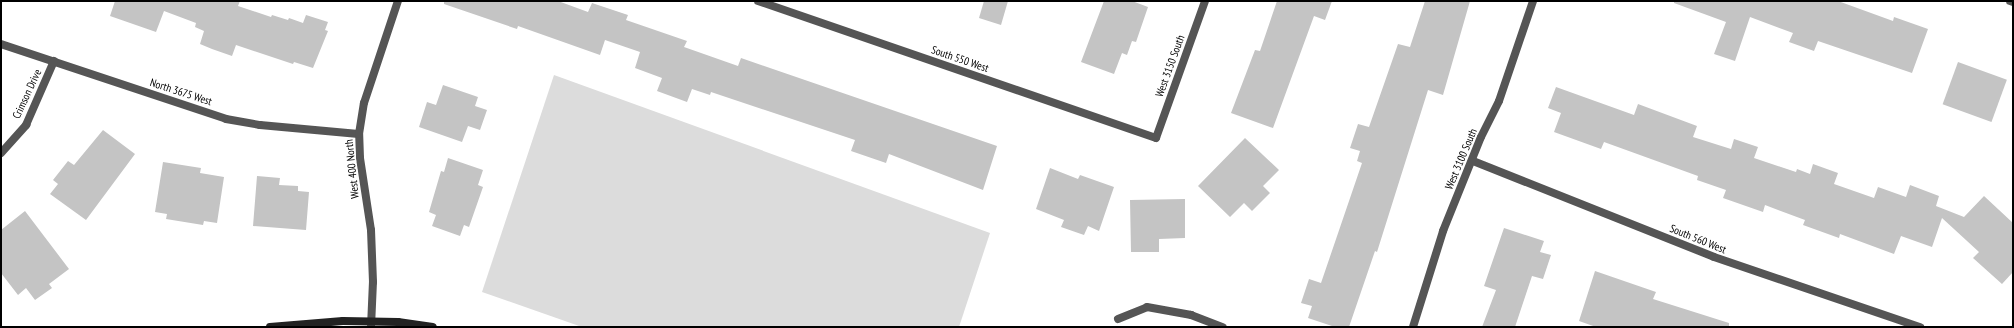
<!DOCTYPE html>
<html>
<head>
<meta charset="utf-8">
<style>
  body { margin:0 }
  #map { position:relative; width:2014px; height:328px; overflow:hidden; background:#fff; font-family:"PT Sans Narrow",sans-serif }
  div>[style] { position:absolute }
  .green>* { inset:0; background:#dcdcdc }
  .building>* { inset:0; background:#c4c4c4; transform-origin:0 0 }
  .street>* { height:8px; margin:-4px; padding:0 4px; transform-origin:4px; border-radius:4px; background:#555 }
  .secondary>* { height:8px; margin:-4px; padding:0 4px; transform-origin:4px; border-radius:4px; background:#222 }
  span { translate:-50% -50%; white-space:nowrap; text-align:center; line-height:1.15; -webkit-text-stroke:3px #fff; paint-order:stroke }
  .street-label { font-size:11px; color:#000 }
  .frame { position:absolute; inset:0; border:2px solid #000; pointer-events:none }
</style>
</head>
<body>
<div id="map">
  <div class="green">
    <div style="clip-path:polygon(554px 75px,990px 233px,959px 327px,582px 327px,482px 292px)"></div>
  </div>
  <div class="building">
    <div style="clip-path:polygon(115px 1px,240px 1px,238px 6px,271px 17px,272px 15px,288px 20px,289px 18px,303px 23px,306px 15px,328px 22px,325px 30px,328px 31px,313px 68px,294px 62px,293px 64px,236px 45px,232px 56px,212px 49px,200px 44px,204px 31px,195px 27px,196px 23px,164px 11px,156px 32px,110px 16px)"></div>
    <div style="clip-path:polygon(444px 1px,558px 1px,588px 12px,592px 3px,628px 15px,626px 20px,687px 41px,684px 47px,738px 66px,741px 58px,997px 146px,983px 190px,889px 154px,886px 163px,851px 151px,855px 140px,711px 92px,710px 95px,692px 89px,687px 102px,657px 91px,662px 78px,635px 68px,640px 52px,605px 40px,600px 55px,518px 26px,517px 29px,444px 4px)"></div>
    <div style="clip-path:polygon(984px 1px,1008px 1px,1001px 25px,979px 18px)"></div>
    <div style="clip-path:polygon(1104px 1px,1132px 1px,1148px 7px,1136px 42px,1132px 41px,1127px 55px,1122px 53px,1114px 74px,1081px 62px)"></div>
    <div style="clip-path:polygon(1277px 1px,1332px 1px,1325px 20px,1314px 16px,1273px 128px,1231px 113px,1255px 50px,1260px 51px)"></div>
    <div style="clip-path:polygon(1425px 1px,1470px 1px,1443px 95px,1428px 90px,1377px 252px,1375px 251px,1349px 327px,1335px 327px,1308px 318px,1312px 306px,1301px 303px,1309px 279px,1321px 283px,1362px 163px,1357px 161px,1360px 151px,1350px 148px,1358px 124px,1369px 127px,1398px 44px,1410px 47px)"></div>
    <div style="clip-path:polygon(1674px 1px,1838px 1px,1893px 21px,1894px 17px,1928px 29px,1912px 73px,1818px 41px,1814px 51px,1789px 42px,1793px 33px,1750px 17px,1735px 61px,1714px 54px,1726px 22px,1674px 3px)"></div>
    <div style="left:1958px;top:62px;width:52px;height:45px;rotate:20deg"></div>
    <div style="clip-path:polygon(443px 85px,478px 97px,475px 106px,487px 110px,480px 130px,468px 126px,462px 142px,419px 127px,427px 102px,436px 105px)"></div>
    <div style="clip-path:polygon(1556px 87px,1634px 115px,1638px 104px,1697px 126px,1693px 137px,1731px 149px,1734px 139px,1758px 147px,1754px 158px,1796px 172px,1797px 169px,1810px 174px,1813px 164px,1838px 173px,1834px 184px,1874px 198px,1878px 187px,1906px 197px,1910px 185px,1939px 196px,1936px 206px,1964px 217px,1984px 196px,2013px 223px,2013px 272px,2002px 284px,1973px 258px,1979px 252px,1942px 218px,1932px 247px,1901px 236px,1894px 254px,1840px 234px,1839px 238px,1803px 225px,1805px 220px,1765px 205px,1763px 212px,1723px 198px,1726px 190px,1697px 180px,1698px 176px,1604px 142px,1601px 149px,1554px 132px,1561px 113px,1548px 108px)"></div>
    <div style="clip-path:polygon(103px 130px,135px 154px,86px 220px,50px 194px,58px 184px,53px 180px,68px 161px,74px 165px)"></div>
    <div style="clip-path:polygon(1245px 138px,1279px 170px,1263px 186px,1270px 193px,1252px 211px,1244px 203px,1230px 217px,1198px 186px)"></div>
    <div style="clip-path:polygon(448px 158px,483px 170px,478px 185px,483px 187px,469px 227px,464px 225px,460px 236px,432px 226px,436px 215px,429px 212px,441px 171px,444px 172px)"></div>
    <div style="clip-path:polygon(163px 162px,201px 168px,200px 173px,224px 177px,217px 223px,204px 221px,203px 225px,166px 219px,167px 214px,155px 212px)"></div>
    <div style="clip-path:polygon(1050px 168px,1078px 179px,1080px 175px,1114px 187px,1099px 231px,1088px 226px,1084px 235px,1061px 227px,1064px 220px,1036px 209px)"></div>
    <div style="clip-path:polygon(257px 176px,280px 178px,279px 185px,298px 186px,298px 191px,309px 192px,306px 230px,253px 226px)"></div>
    <div style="clip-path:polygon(1185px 199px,1185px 238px,1159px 239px,1159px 252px,1131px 252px,1130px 200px)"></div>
    <div style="clip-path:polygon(25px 211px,69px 269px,49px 284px,52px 288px,35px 300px,26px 288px,18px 295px,1px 273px,1px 230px)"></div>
    <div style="clip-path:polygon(1504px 228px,1544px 241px,1540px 252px,1551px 255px,1543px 279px,1532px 276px,1515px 327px,1482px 327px,1496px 290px,1484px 286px)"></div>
    <div style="clip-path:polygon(1595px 271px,1656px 292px,1653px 299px,1729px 323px,1729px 327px,1596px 327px,1579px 321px)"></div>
  </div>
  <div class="street">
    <div style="left:758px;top:1px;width:421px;rotate:19deg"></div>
    <div style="left:1156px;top:138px;width:145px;rotate:-70.3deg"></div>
    <div style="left:2010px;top:1px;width:3px;rotate:18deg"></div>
    <div style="left:1px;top:44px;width:237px;rotate:18.4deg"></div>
    <div style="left:226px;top:119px;width:35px;rotate:10deg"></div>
    <div style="left:260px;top:125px;width:99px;rotate:5.2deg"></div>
    <div style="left:1px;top:153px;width:38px;rotate:-48deg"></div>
    <div style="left:26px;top:125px;width:70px;rotate:-66.4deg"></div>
    <div style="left:1473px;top:161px;width:259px;rotate:21.7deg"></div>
    <div style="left:1714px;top:257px;width:218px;rotate:18.8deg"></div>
    <div style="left:1118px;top:319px;width:31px;rotate:-22deg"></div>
    <div style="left:1147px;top:307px;width:45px;rotate:10.3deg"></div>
    <div style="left:1191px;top:315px;width:34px;rotate:21deg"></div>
    <div style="left:371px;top:327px;width:45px;rotate:-87.5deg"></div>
    <div style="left:373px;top:282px;width:52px;rotate:-92.2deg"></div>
    <div style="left:371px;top:230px;width:73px;rotate:-98.7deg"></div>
    <div style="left:360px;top:158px;width:24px;rotate:-92deg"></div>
    <div style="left:359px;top:134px;width:31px;rotate:-81deg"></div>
    <div style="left:364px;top:103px;width:108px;rotate:-71.6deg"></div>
    <div style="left:1413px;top:327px;width:101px;rotate:-72.6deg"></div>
    <div style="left:1443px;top:231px;width:101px;rotate:-68deg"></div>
    <div style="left:1481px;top:137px;width:40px;rotate:-63.4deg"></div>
    <div style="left:1499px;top:101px;width:106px;rotate:-71.2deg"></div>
  </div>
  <div class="secondary">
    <div style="left:270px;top:327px;width:73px;rotate:-4.7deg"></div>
    <div style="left:343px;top:321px;width:55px;rotate:1deg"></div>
    <div style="left:398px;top:322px;width:35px;rotate:8deg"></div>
  </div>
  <div class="street-label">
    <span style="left:960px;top:59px;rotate:19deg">South 550 West</span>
    <span style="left:1170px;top:66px;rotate:-70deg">West 3150 South</span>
    <span style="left:181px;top:92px;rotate:18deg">North 3675 West</span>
    <span style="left:27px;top:94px;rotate:-65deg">Crimson Drive</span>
    <span style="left:1461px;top:159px;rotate:-67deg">West 3100 South</span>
    <span style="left:352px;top:169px;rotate:-96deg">West 400 North</span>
    <span style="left:1698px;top:239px;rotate:22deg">South 560 West</span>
  </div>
  <div class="frame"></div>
</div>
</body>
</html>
